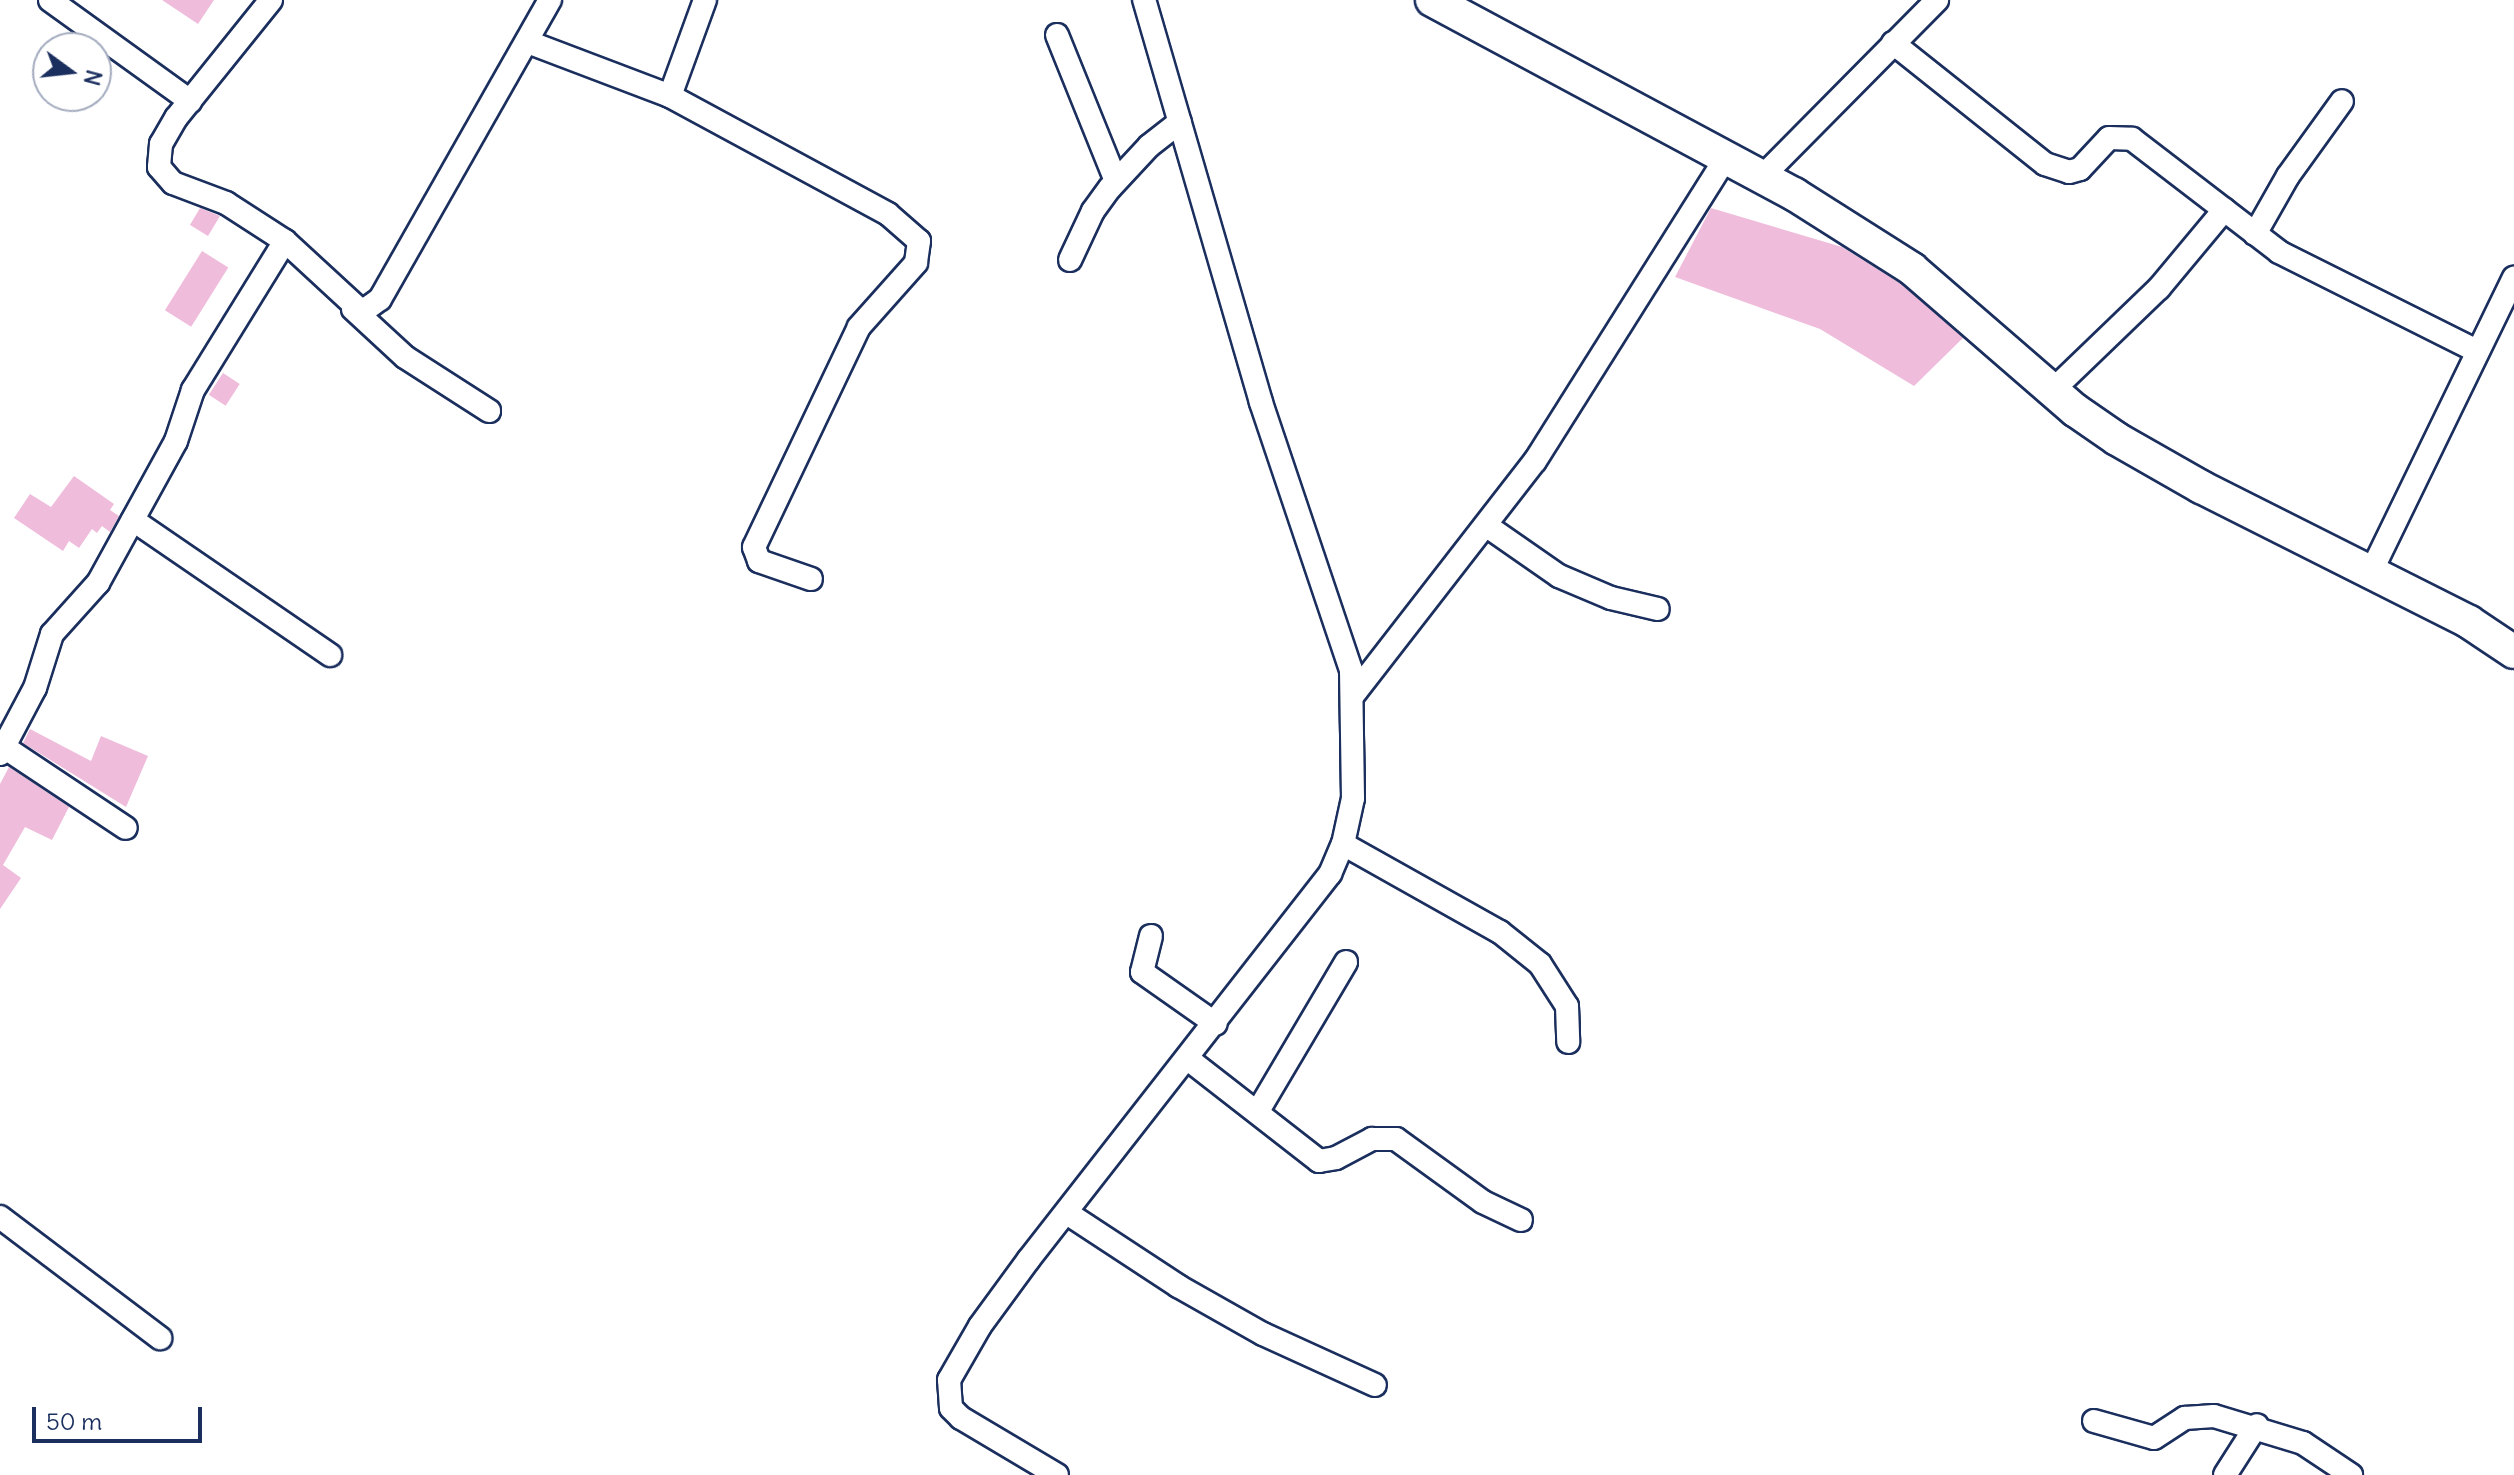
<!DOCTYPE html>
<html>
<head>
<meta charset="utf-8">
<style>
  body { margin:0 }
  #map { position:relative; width:2514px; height:1475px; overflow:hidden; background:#fff; font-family:Delius,sans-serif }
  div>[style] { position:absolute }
  .building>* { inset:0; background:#efbcdb; transform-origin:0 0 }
  .roads { filter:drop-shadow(2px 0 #1b2f5e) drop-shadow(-2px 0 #1b2f5e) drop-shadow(0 2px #1b2f5e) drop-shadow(0 -2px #1b2f5e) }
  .minor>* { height:22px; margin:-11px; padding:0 11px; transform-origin:11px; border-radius:11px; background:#fff }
  .secondary>* { height:32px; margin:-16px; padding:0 16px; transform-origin:16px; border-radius:16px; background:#fff }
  span { translate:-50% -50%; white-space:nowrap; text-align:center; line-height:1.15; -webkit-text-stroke:7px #fff; paint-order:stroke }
  .north { position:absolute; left:32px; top:32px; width:80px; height:80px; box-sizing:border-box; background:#fff; border:2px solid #a4acbf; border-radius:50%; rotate:105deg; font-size:22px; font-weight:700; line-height:32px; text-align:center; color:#1b2f5e }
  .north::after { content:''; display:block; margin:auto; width:28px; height:36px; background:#1b2f5e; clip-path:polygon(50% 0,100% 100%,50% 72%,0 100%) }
  .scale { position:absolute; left:32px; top:1407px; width:170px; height:36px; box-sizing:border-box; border:4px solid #1b2f5e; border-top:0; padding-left:10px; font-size:24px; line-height:28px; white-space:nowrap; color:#1b2f5e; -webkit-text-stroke:6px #fff; paint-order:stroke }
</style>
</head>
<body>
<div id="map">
  <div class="building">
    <div style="clip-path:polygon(162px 0,214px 0,198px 24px)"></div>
    <div style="clip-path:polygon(200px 208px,220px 216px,208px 236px,190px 225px)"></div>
    <div style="clip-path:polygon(1711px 208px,1842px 247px,1901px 284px,1963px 338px,1914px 386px,1820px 329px,1675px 277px)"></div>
    <div style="left:202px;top:251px;width:31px;height:70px;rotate:32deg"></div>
    <div style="left:223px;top:373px;width:20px;height:26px;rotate:33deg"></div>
    <div style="clip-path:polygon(74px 476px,114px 504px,110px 510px,119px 516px,110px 532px,102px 526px,97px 533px,92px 529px,79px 548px,69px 541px,63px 551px,14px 518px,30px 494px,51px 507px)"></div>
    <div style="clip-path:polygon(30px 729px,91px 761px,101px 736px,148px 756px,126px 807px,23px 743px)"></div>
    <div style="clip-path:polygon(9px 767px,69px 807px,52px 840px,25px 827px,3px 865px,21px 878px,0 909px,0 784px)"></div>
  </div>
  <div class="roads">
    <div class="minor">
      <div style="left:50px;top:0;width:173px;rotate:35.8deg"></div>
      <div style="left:271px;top:0;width:151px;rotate:128.8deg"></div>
      <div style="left:176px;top:118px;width:30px;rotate:120deg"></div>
      <div style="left:161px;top:144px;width:23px;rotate:95deg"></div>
      <div style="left:159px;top:167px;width:21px;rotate:49deg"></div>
      <div style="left:173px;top:183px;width:57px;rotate:20.7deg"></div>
      <div style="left:226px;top:203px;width:70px;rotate:32.8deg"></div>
      <div style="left:285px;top:241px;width:105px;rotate:42.7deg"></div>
      <div style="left:362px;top:312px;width:22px;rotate:-36deg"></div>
      <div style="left:380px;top:299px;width:344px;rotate:-60.4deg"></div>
      <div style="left:1057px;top:35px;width:157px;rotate:68deg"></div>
      <div style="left:528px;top:42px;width:152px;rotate:20.8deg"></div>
      <div style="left:670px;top:96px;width:248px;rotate:28.4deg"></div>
      <div style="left:888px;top:214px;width:41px;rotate:41.1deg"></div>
      <div style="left:919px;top:241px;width:22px;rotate:98deg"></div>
      <div style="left:916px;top:263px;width:86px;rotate:131.7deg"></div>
      <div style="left:859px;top:327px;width:244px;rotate:115.5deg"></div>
      <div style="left:754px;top:547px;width:15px;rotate:70deg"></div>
      <div style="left:759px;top:561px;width:55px;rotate:19.1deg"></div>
      <div style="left:1893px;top:43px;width:194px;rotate:38.5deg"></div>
      <div style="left:2045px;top:164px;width:25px;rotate:18deg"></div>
      <div style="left:2069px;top:172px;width:11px;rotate:-15deg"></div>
      <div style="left:2080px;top:169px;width:42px;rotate:-46.9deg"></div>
      <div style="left:2109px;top:138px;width:23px;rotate:2deg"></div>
      <div style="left:2132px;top:139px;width:185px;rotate:37.5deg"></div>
      <div style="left:2279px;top:252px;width:221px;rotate:26.6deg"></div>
      <div style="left:670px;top:96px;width:102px;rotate:-70deg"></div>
      <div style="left:1762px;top:177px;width:249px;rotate:-45.3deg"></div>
      <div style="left:2255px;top:234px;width:67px;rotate:-60.4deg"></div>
      <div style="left:2288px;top:176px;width:92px;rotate:-54.2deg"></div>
      <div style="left:1070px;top:260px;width:54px;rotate:-64.9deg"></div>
      <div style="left:1093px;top:211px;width:29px;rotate:-54deg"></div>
      <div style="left:1110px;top:188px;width:57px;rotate:-47.1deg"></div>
      <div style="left:1149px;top:146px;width:39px;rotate:-38deg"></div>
      <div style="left:353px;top:309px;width:71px;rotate:42.7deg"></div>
      <div style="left:405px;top:357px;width:100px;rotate:32.7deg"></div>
      <div style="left:2053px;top:390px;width:147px;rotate:-43.9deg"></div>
      <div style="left:2159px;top:288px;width:102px;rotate:-50.2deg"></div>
      <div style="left:133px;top:520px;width:239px;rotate:34.4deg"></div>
      <div style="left:1487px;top:526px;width:88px;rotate:34.8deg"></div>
      <div style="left:1559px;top:576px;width:56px;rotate:22.9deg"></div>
      <div style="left:1611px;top:598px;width:48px;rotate:13.2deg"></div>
      <div style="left:2372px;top:570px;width:325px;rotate:-64.1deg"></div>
      <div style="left:1354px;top:694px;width:295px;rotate:-52.2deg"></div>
      <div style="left:1535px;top:461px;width:358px;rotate:-57.8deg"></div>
      <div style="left:4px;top:747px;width:146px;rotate:33.6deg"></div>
      <div style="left:0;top:754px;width:75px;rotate:-62.1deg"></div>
      <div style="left:35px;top:688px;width:57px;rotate:-72.5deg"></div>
      <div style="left:52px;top:634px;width:69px;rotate:-48deg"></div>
      <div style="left:98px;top:583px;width:162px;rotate:-61.2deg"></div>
      <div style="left:176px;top:441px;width:54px;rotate:-71.6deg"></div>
      <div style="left:193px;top:390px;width:175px;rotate:-58.3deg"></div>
      <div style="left:1343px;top:844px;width:180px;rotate:29.3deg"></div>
      <div style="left:1500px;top:932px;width:51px;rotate:38.7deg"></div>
      <div style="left:1540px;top:964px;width:50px;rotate:57.3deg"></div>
      <div style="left:1567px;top:1006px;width:36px;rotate:88deg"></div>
      <div style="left:1151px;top:936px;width:37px;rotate:104deg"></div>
      <div style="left:1142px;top:972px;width:90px;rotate:35.1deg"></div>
      <div style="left:1188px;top:1059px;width:166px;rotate:37.9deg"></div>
      <div style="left:1319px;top:1161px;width:17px;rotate:-10deg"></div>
      <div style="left:1336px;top:1158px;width:41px;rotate:-27.8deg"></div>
      <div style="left:1372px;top:1139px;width:24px"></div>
      <div style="left:1396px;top:1139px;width:107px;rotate:35.9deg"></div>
      <div style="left:1483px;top:1202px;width:42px;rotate:25.3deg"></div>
      <div style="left:1258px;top:1111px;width:173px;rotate:-59.4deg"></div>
      <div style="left:1067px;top:1213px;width:133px;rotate:33.3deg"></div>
      <div style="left:1178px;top:1286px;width:98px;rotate:29.5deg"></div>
      <div style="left:1263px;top:1334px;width:123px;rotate:24.5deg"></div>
      <div style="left:0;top:1217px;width:201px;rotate:37.1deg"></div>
      <div style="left:2094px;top:1421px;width:62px;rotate:15.8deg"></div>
      <div style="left:2154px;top:1438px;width:37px;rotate:-33deg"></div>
      <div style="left:2185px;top:1418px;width:29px;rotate:-4deg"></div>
      <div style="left:2214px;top:1416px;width:93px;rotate:16.9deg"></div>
      <div style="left:2303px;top:1443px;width:58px;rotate:33.7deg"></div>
      <div style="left:1057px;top:1475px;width:112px;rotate:-149.3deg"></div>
      <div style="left:961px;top:1418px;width:14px;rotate:-135deg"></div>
      <div style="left:951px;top:1408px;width:28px;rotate:-94deg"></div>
      <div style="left:949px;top:1380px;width:62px;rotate:-60.1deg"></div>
      <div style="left:980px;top:1326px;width:83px;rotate:-53.8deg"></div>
      <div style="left:1029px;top:1259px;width:489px;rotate:-52deg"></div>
      <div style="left:1330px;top:874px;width:33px;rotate:-67deg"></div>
      <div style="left:1343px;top:844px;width:47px;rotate:-77.7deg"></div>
      <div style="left:1353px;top:798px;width:128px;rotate:-90.9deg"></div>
      <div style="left:1351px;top:670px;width:283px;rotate:-108.6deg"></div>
      <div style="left:1261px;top:402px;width:419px;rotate:-106.2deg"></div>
      <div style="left:2225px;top:1475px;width:59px;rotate:-57.4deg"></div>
    </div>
    <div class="secondary">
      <div style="left:1432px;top:0;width:411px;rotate:28.2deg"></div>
      <div style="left:1794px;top:194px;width:140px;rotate:32.4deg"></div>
      <div style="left:1912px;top:269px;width:216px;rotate:40.9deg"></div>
      <div style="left:2075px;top:410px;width:51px;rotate:34.6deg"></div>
      <div style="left:2117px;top:439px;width:97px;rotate:29.7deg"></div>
      <div style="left:2201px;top:487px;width:300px;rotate:26.7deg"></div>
      <div style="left:2469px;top:622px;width:54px;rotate:33.7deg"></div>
    </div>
  </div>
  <div class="north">N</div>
  <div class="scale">50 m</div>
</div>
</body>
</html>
